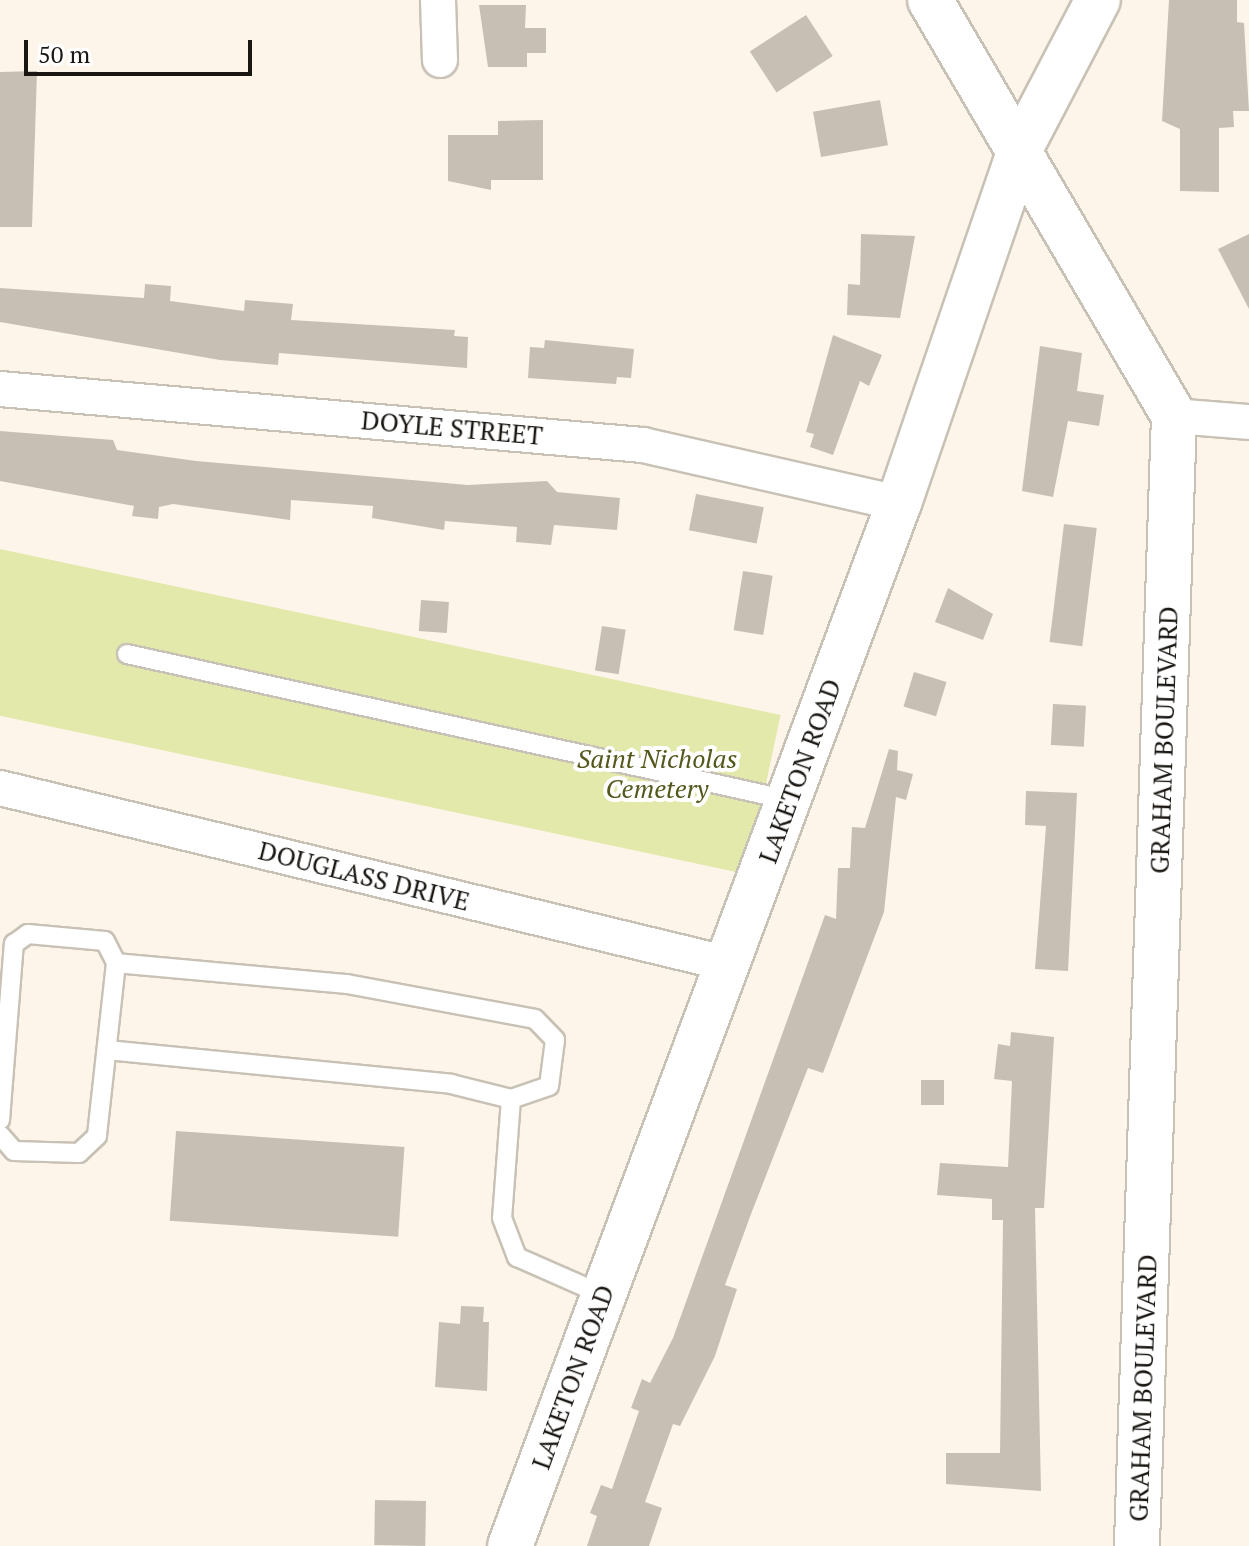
<!DOCTYPE html>
<html>
<head>
<meta charset="utf-8">
<style>
  body { margin:0 }
  #map { position:relative; width:1249px; height:1546px; overflow:hidden; background:#fdf5e9; font-family:"PT Serif",serif }
  div>[style] { position:absolute }
  .green>* { inset:0; background:#e3e9ab; transform-origin:0 0 }
  .building>* { inset:0; background:#c7bfb4; transform-origin:0 0 }
  .roads { filter:drop-shadow(2px 0 #c8c1b5) drop-shadow(-2px 0 #c8c1b5) drop-shadow(0 2px #c8c1b5) drop-shadow(0 -2px #c8c1b5) }
  .lane>* { height:18px; margin:-9px; padding:0 9px; transform-origin:9px; border-radius:9px; background:#fff }
  .street>* { height:34px; margin:-17px; padding:0 17px; transform-origin:17px; border-radius:17px; background:#fff }
  .secondary>* { height:44px; margin:-22px; padding:0 22px; transform-origin:22px; border-radius:22px; background:#fff }
  span { translate:-50% -50%; white-space:nowrap; text-align:center; line-height:1.15; -webkit-text-stroke:8px #fff; paint-order:stroke }
  .street-label { font-size:26px; color:#1a1713 }
  .park-label { font-size:26px; color:#55581d; font-style:italic }
  .scale { position:absolute; left:24px; top:40px; width:228px; height:36px; box-sizing:border-box; border:4px solid #1a1713; border-top:0; padding-left:10px; font-size:24px; line-height:28px; white-space:nowrap; color:#1a1713; -webkit-text-stroke:6px #fff; paint-order:stroke }
</style>
</head>
<body>
<div id="map">
  <div class="green">
    <div style="left:0;top:549px;width:798px;height:163px;rotate:12deg"></div>
  </div>
  <div class="building">
    <div style="clip-path:polygon(1169px 0,1237px 0,1237px 22px,1244px 23px,1249px 111px,1233px 111px,1234px 127px,1219px 128px,1219px 192px,1180px 191px,1180px 129px,1162px 121px)"></div>
    <div style="clip-path:polygon(479px 5px,526px 5px,525px 28px,546px 28px,546px 53px,527px 53px,527px 67px,488px 67px)"></div>
    <div style="left:806px;top:15px;width:49px;height:67px;rotate:57deg"></div>
    <div style="clip-path:polygon(37px 71px,32px 227px,0 227px,0 72px)"></div>
    <div style="left:880px;top:100px;width:46px;height:68px;rotate:80deg"></div>
    <div style="clip-path:polygon(543px 120px,543px 180px,491px 180px,491px 190px,448px 181px,448px 135px,498px 135px,498px 121px)"></div>
    <div style="clip-path:polygon(861px 234px,915px 236px,900px 318px,847px 315px,848px 284px,860px 285px)"></div>
    <div style="clip-path:polygon(1249px 234px,1249px 309px,1218px 249px)"></div>
    <div style="clip-path:polygon(145px 284px,171px 286px,170px 301px,244px 311px,245px 300px,293px 304px,291px 320px,455px 330px,454px 336px,468px 337px,467px 368px,279px 353px,278px 365px,220px 360px,0 322px,0 288px,144px 298px)"></div>
    <div style="clip-path:polygon(833px 335px,882px 355px,869px 386px,860px 381px,833px 455px,810px 447px,814px 434px,806px 432px)"></div>
    <div style="clip-path:polygon(545px 340px,634px 349px,631px 378px,617px 377px,616px 384px,528px 378px,530px 347px,544px 348px)"></div>
    <div style="clip-path:polygon(1040px 346px,1082px 353px,1077px 391px,1104px 395px,1099px 426px,1068px 421px,1053px 497px,1022px 491px)"></div>
    <div style="clip-path:polygon(0 431px,113px 440px,117px 450px,196px 461px,468px 485px,547px 481px,557px 492px,620px 498px,617px 530px,554px 525px,551px 545px,516px 542px,517px 527px,445px 521px,444px 530px,372px 518px,373px 506px,291px 500px,290px 520px,173px 504px,159px 507px,158px 519px,132px 516px,134px 506px,0 481px)"></div>
    <div style="left:696px;top:494px;width:69px;height:37px;rotate:11deg"></div>
    <div style="left:1064px;top:524px;width:33px;height:119px;rotate:7deg"></div>
    <div style="left:743px;top:571px;width:30px;height:60px;rotate:9deg"></div>
    <div style="clip-path:polygon(948px 588px,993px 614px,983px 640px,935px 622px)"></div>
    <div style="left:421px;top:600px;width:28px;height:31px;rotate:4deg"></div>
    <div style="left:602px;top:626px;width:24px;height:45px;rotate:9deg"></div>
    <div style="left:914px;top:672px;width:34px;height:36px;rotate:17deg"></div>
    <div style="left:1053px;top:704px;width:33px;height:41px;rotate:3deg"></div>
    <div style="clip-path:polygon(889px 749px,898px 751px,897px 770px,913px 774px,906px 800px,896px 797px,884px 912px,823px 1073px,808px 1068px,751px 1214px,725px 1285px,737px 1289px,715px 1356px,680px 1426px,673px 1424px,645px 1502px,662px 1508px,649px 1546px,587px 1546px,597px 1516px,590px 1513px,601px 1485px,612px 1489px,639px 1411px,631px 1408px,642px 1379px,650px 1383px,673px 1338px,825px 915px,836px 919px,838px 868px,850px 868px,852px 827px,865px 828px)"></div>
    <div style="clip-path:polygon(1026px 791px,1077px 793px,1068px 971px,1035px 969px,1046px 826px,1025px 825px)"></div>
    <div style="clip-path:polygon(1011px 1032px,1054px 1037px,1044px 1208px,1035px 1208px,1041px 1491px,946px 1484px,946px 1453px,1000px 1453px,1003px 1220px,992px 1220px,992px 1199px,937px 1195px,940px 1163px,1008px 1167px,1012px 1081px,994px 1079px,998px 1044px,1010px 1046px)"></div>
    <div style="left:921px;top:1080px;width:23px;height:25px"></div>
    <div style="left:176px;top:1131px;width:229px;height:90px;rotate:4deg"></div>
    <div style="clip-path:polygon(461px 1306px,484px 1307px,483px 1322px,489px 1322px,487px 1391px,435px 1387px,439px 1322px,460px 1324px)"></div>
    <div style="left:426px;top:1501px;width:45px;height:51px;rotate:91deg"></div>
  </div>
  <div class="roads">
    <div class="lane">
      <div style="left:127px;top:654px;width:678px;rotate:12.44deg"></div>
      <div style="left:116px;top:963px;width:232px;rotate:5.2deg"></div>
      <div style="left:347px;top:984px;width:191px;rotate:10.5deg"></div>
      <div style="left:535px;top:1019px;width:29px;rotate:46deg"></div>
      <div style="left:555px;top:1040px;width:46px;rotate:97.4deg"></div>
      <div style="left:549px;top:1086px;width:40px;rotate:161.1deg"></div>
      <div style="left:511px;top:1099px;width:119px;rotate:94.3deg"></div>
      <div style="left:502px;top:1218px;width:42px;rotate:69deg"></div>
      <div style="left:517px;top:1257px;width:94px;rotate:23.8deg"></div>
      <div style="left:107px;top:1050px;width:346px;rotate:5.6deg"></div>
      <div style="left:451px;top:1084px;width:62px;rotate:14deg"></div>
      <div style="left:0;top:1120px;width:177px;rotate:-85.5deg"></div>
      <div style="left:14px;top:944px;width:17px;rotate:-36deg"></div>
      <div style="left:28px;top:934px;width:77px;rotate:5.2deg"></div>
      <div style="left:105px;top:941px;width:25px;rotate:63deg"></div>
      <div style="left:116px;top:963px;width:174px;rotate:96.3deg"></div>
      <div style="left:97px;top:1136px;width:25px;rotate:137deg"></div>
      <div style="left:79px;top:1153px;width:65px;rotate:-178.2deg"></div>
      <div style="left:14px;top:1151px;width:21px;rotate:-131deg"></div>
    </div>
    <div class="street">
      <div style="left:438px;top:0;width:60px;rotate:88.1deg"></div>
      <div style="left:0;top:389px;width:645px;rotate:4.98deg"></div>
      <div style="left:643px;top:445px;width:262px;rotate:12.8deg"></div>
      <div style="left:1174px;top:416px;width:75px;rotate:4.6deg"></div>
      <div style="left:0;top:788px;width:750px;rotate:13.57deg"></div>
    </div>
    <div class="secondary">
      <div style="left:930px;top:0;width:482px;rotate:59.6deg"></div>
      <div style="left:1174px;top:416px;width:1131px;rotate:91.88deg"></div>
      <div style="left:510px;top:1546px;width:1113px;rotate:-69.55deg"></div>
      <div style="left:899px;top:503px;width:376px;rotate:-71.1deg"></div>
      <div style="left:1021px;top:147px;width:166px;rotate:-62.4deg"></div>
    </div>
  </div>
  <div class="street-label">
    <span style="left:452px;top:428px;rotate:5deg">DOYLE STREET</span>
    <span style="left:1164px;top:740px;rotate:-88deg">GRAHAM BOULEVARD</span>
    <span style="left:800px;top:771px;rotate:-70deg">LAKETON ROAD</span>
    <span style="left:364px;top:876px;rotate:14deg">DOUGLASS DRIVE</span>
    <span style="left:573px;top:1377px;rotate:-70deg">LAKETON ROAD</span>
    <span style="left:1143px;top:1388px;rotate:-88deg">GRAHAM BOULEVARD</span>
  </div>
  <div class="park-label">
    <span style="left:657px;top:774px">Saint Nicholas<br>Cemetery</span>
  </div>
  <div class="scale">50 m</div>
</div>
</body>
</html>
